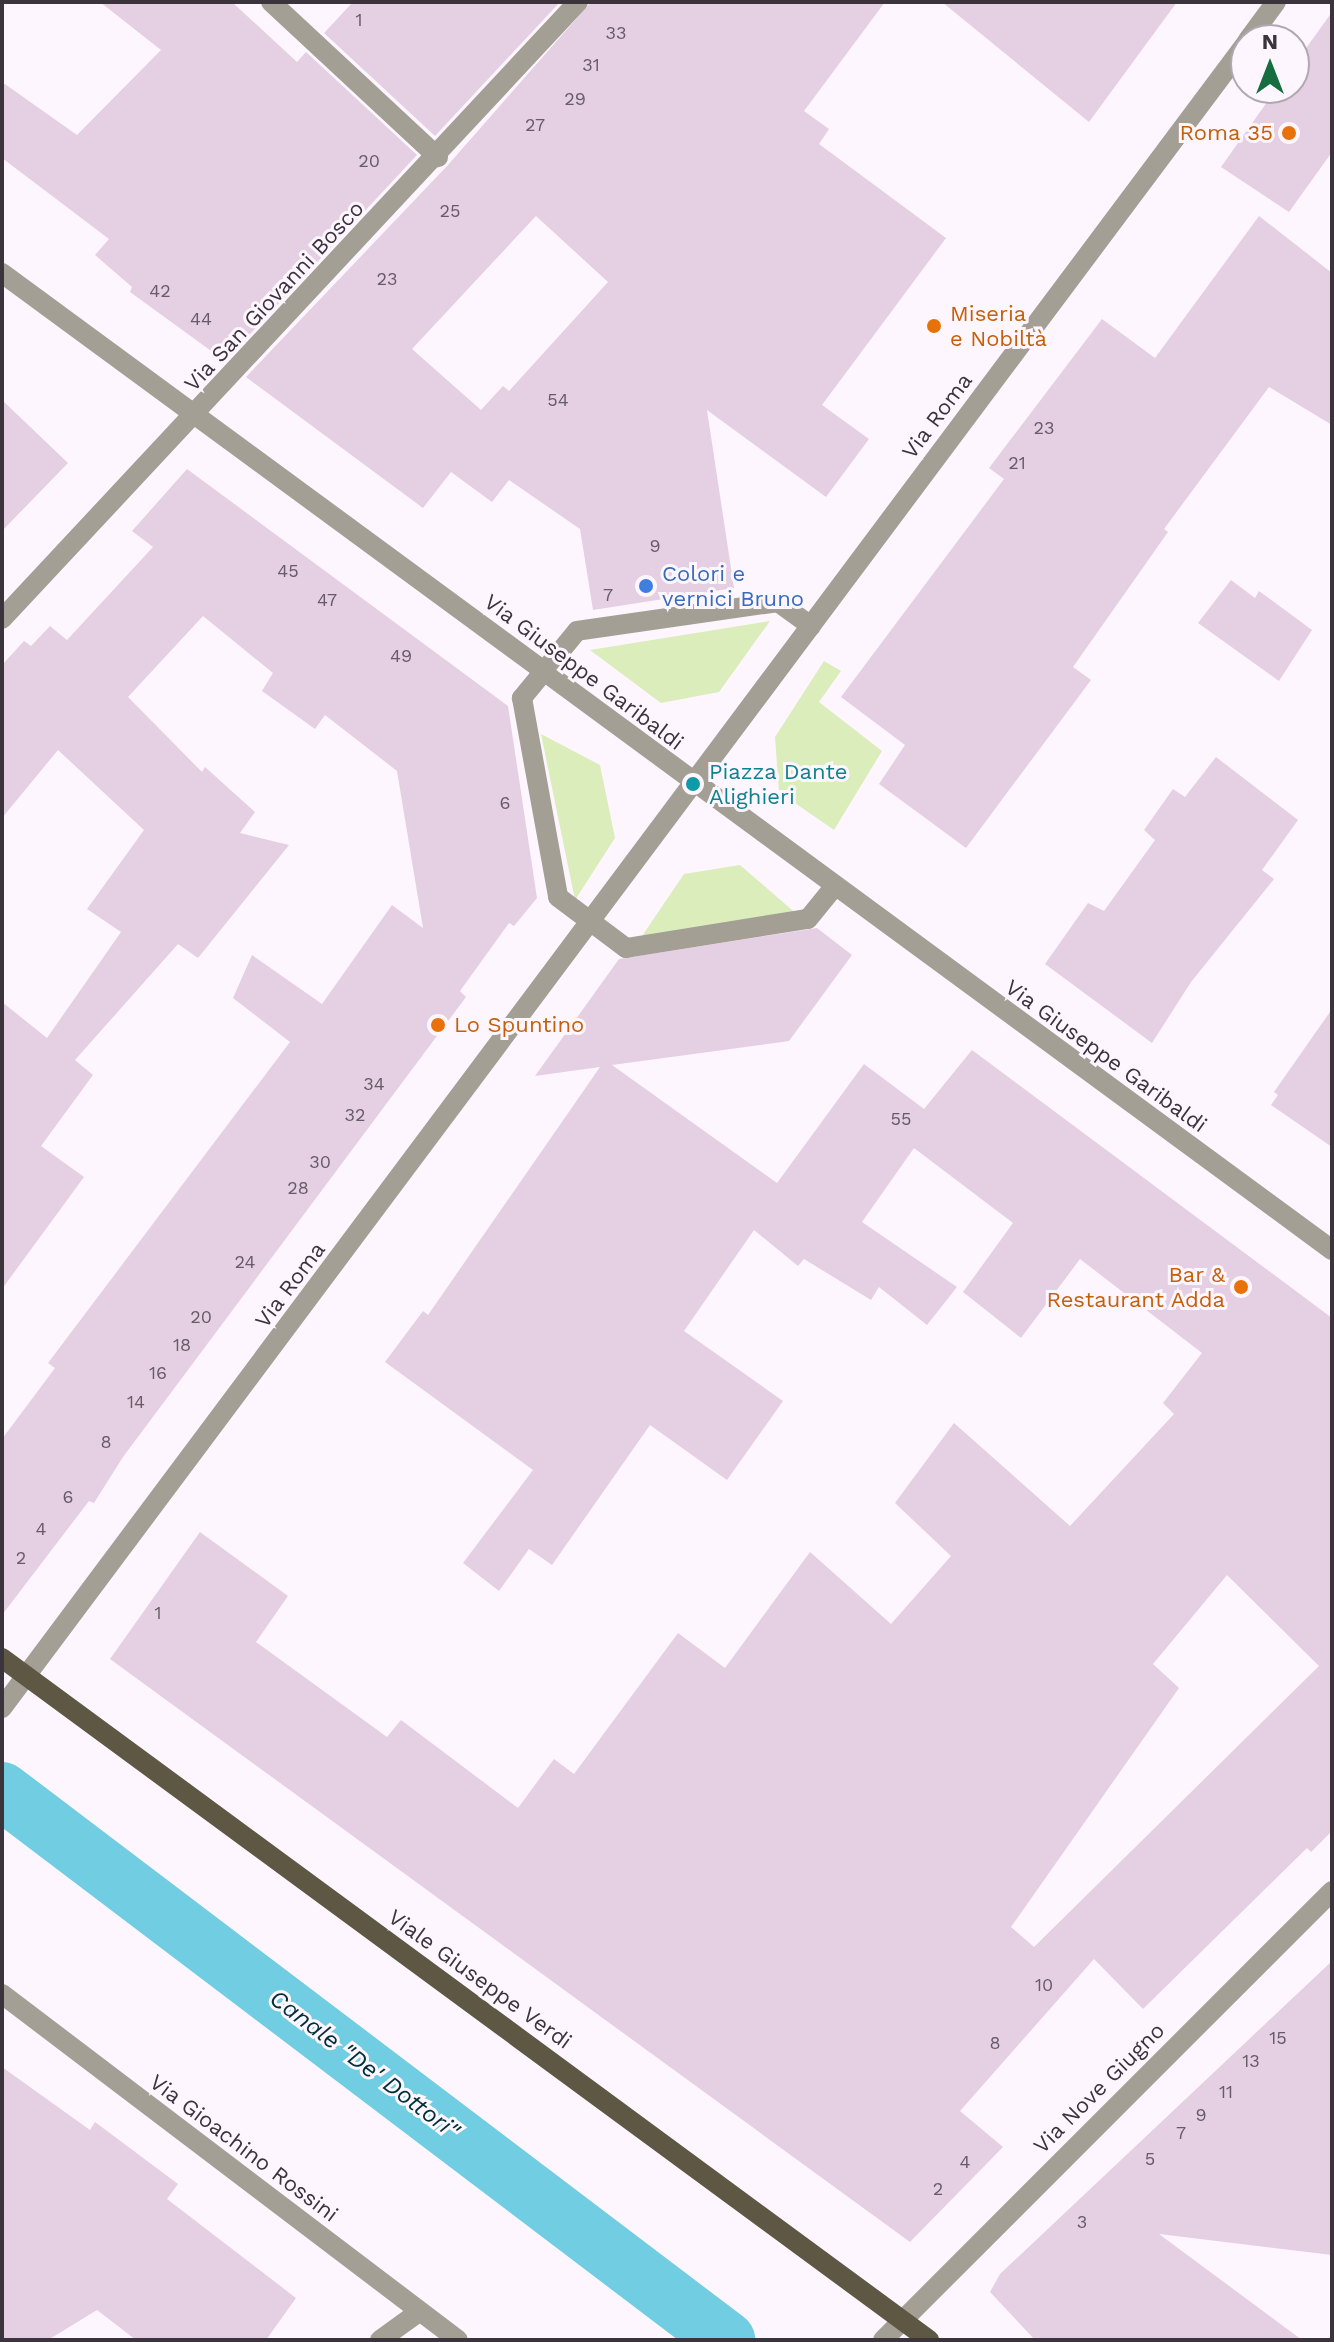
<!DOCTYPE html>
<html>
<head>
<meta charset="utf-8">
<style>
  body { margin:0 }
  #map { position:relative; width:1334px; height:2342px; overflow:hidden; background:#fef6fe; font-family:"Work Sans",sans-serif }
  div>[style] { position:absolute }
  .green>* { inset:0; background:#daedbb }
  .canal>* { height:58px; margin:-29px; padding:0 29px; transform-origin:29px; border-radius:29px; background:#70cde2 }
  .building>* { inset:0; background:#e5cfe2 }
  .pedestrian>* { height:20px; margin:-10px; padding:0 10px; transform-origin:10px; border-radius:10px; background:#a49f95 }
  .minor>* { height:20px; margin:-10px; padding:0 10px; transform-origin:10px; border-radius:10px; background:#a49f95 }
  .tertiary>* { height:20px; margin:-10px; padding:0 10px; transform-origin:10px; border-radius:10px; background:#a49f95 }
  .primary>* { height:20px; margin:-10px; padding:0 10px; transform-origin:10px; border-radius:10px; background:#5e5744 }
  .dots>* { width:22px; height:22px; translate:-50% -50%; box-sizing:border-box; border:4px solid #fef6fe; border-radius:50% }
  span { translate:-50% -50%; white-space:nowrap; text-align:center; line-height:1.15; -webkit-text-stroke:6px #fef6fe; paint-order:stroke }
  .number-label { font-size:18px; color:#665b66 }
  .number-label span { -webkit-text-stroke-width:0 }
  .food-label { font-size:22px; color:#c56008 }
  .right { translate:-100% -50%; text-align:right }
  .left { translate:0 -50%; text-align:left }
  .street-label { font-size:22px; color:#3c343c }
  .shop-label { font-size:22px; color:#366cbe }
  .culture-label { font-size:22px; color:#0d838f }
  .water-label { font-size:24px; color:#013039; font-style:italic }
  .frame { position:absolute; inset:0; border:4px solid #3c343c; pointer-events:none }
  .north { position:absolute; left:1230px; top:24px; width:80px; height:80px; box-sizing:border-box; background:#fef6fe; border:2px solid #b0a8b0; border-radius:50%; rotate:0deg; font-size:22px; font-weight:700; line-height:32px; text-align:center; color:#3c343c }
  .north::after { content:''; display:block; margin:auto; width:28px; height:36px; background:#166d3f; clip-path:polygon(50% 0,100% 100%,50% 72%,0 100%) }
</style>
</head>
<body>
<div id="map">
  <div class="green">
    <div style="clip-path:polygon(770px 621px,719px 692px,661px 703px,590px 650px)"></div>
    <div style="clip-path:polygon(824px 661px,841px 671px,819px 702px,882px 751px,834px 830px,779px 792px,775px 737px)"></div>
    <div style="clip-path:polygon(541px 734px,600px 765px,615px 838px,575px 900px)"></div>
    <div style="clip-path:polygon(740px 865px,799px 916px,638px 942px,684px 874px)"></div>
  </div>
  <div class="canal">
    <div style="left:2px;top:1791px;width:909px;rotate:37.17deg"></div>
  </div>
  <div class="building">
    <div style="clip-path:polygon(100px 2px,232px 2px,297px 62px,306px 52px,417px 155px,225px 361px,130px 292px,132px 287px,95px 255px,109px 239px,2px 158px,2px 82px,77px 135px,161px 50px)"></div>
    <div style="clip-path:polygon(353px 2px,560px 2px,435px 136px,324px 33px)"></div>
    <div style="clip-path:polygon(evenodd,591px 2px,885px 2px,804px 111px,829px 129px,819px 144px,946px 238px,822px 405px,869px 439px,826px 497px,707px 410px,734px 588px,593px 610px,580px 529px,509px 480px,492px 502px,451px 472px,423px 508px,246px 377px,448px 165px,591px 2px,536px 216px,608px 282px,509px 391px,503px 386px,481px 410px,412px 349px,536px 216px)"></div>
    <div style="clip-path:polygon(942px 2px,1177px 2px,1089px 122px)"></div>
    <div style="clip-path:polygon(1332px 12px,1332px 152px,1289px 212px,1221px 167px,1277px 88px,1294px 88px,1294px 65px)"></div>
    <div style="clip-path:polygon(1259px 216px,1332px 273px,1332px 425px,1269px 387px,1164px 529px,1168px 532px,1073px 667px,1091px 680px,966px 848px,879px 784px,905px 745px,841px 697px,1004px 479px,989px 468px,1102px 319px,1155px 358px)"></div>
    <div style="clip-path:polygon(2px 400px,68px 463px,2px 531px)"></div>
    <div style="clip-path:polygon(187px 469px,508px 706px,537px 898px,514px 926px,509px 923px,460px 991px,466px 997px,123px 1457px,94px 1503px,89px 1501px,2px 1615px,2px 1439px,55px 1368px,48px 1363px,290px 1042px,233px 998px,252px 955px,322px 1004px,392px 905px,423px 928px,397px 771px,325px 715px,315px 729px,262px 691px,273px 673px,203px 616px,128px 697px,202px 772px,205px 767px,255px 812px,240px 833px,289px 845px,198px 958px,178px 944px,75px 1060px,93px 1075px,41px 1146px,84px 1177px,2px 1289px,2px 1002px,47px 1038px,121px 932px,87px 909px,144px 830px,58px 750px,2px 818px,2px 665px,24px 641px,31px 646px,50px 626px,67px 640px,153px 547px,132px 531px)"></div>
    <div style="clip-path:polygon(1231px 580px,1255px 598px,1259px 591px,1312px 630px,1279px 681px,1198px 623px)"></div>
    <div style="clip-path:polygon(1216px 757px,1298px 820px,1262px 870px,1274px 879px,1191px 982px,1152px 1043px,1045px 964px,1088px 903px,1104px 911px,1155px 840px,1144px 830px,1173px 789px,1185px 797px)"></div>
    <div style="clip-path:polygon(evenodd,817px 928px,852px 955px,789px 1041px,612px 1065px,777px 1183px,864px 1064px,924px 1109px,972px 1050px,1332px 1318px,1332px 1831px,1311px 1852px,1307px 1848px,1143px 2009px,1094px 1959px,960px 2111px,1003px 2147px,910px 2242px,110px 1659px,200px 1532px,288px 1596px,256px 1642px,387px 1737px,401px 1720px,518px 1808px,554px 1759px,574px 1774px,678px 1633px,725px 1668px,810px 1552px,891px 1624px,951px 1556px,895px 1503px,954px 1423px,1070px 1526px,1174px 1414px,1163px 1403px,1202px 1353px,1080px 1259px,1021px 1338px,963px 1292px,1013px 1223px,914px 1148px,862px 1222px,957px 1287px,927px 1325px,879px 1287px,871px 1300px,804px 1259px,798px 1266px,754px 1230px,684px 1331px,783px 1401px,727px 1480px,650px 1425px,552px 1565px,529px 1549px,499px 1591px,463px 1563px,533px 1470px,385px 1362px,423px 1311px,428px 1315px,600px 1067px,535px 1076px,619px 959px,817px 928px,1227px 1575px,1319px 1666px,1034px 1947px,1011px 1927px,1179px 1688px,1153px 1664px,1227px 1575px)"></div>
    <div style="clip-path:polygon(1332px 1009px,1332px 1147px,1271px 1105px,1278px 1095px,1274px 1092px)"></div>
    <div style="clip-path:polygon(1332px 1961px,1332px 2255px,1159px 2234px,1302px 2340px,1035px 2340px,990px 2292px,1000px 2274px)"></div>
    <div style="clip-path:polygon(2px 2067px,90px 2130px,95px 2122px,178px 2184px,167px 2199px,296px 2298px,266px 2340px,136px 2340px,97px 2310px,48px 2340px,2px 2340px)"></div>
  </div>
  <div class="pedestrian">
    <div style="left:811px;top:626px;width:41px;rotate:-144deg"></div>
    <div style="left:778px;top:602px;width:203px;rotate:171.8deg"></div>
    <div style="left:577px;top:631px;width:87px;rotate:129.4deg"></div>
    <div style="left:522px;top:698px;width:202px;rotate:79.7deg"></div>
    <div style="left:558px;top:897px;width:85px;rotate:36.9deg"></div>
    <div style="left:626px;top:948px;width:184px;rotate:-9.1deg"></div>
    <div style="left:808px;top:919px;width:41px;rotate:-50.9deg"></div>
  </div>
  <div class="minor">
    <div style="left:271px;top:2px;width:228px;rotate:42.9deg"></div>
    <div style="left:1248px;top:40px;width:47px;rotate:-53.6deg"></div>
    <div style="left:2px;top:619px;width:844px;rotate:-46.97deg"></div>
    <div style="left:2px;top:1708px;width:2078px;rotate:-53.23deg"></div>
    <div style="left:2px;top:1994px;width:572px;rotate:37.19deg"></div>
    <div style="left:380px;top:2340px;width:48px;rotate:-35.7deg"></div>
    <div style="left:883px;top:2340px;width:635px;rotate:-45deg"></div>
  </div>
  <div class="tertiary">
    <div style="left:2px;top:273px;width:1650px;rotate:36.3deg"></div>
  </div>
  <div class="primary">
    <div style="left:2px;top:1658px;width:1151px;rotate:36.34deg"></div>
  </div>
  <div class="dots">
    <div style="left:1289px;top:133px;background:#e8710a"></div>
    <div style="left:934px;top:326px;background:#e8710a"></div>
    <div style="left:646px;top:586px;background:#3f7fe0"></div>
    <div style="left:693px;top:784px;background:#0f9aa8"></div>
    <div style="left:438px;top:1025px;background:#e8710a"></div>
    <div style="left:1241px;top:1287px;background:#e8710a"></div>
  </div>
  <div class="number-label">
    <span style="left:359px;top:20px">1</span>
    <span style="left:616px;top:33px">33</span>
    <span style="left:591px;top:65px">31</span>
    <span style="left:575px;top:99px">29</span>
    <span style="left:535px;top:125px">27</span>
    <span style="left:369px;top:161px">20</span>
    <span style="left:450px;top:211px">25</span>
    <span style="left:387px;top:279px">23</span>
    <span style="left:160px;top:291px">42</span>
    <span style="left:201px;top:319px">44</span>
    <span style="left:558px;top:400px">54</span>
    <span style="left:1044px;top:428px">23</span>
    <span style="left:1017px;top:463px">21</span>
    <span style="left:655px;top:546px">9</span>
    <span style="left:288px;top:571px">45</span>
    <span style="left:608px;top:595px">7</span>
    <span style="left:327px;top:600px">47</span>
    <span style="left:401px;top:656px">49</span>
    <span style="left:505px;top:803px">6</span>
    <span style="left:374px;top:1084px">34</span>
    <span style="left:355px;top:1115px">32</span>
    <span style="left:901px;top:1119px">55</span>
    <span style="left:320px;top:1162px">30</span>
    <span style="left:298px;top:1188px">28</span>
    <span style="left:245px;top:1262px">24</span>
    <span style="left:201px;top:1317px">20</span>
    <span style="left:182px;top:1345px">18</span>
    <span style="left:158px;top:1373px">16</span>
    <span style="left:136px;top:1402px">14</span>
    <span style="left:106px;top:1442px">8</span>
    <span style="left:68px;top:1497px">6</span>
    <span style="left:41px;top:1529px">4</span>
    <span style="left:21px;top:1558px">2</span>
    <span style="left:158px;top:1613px">1</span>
    <span style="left:1044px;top:1985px">10</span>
    <span style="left:1278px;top:2038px">15</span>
    <span style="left:995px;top:2043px">8</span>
    <span style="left:1251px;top:2061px">13</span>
    <span style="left:1226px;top:2092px">11</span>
    <span style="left:1201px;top:2115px">9</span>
    <span style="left:1181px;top:2133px">7</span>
    <span style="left:1150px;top:2159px">5</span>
    <span style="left:965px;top:2162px">4</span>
    <span style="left:938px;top:2189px">2</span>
    <span style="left:1082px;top:2222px">3</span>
  </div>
  <div class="food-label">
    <span class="right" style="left:1273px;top:133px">Roma 35</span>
    <span class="left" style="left:950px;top:326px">Miseria<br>e Nobiltà</span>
    <span class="left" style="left:454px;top:1025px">Lo Spuntino</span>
    <span class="right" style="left:1225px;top:1287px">Bar &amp;<br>Restaurant Adda</span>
  </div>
  <div class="street-label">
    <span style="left:274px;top:296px;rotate:-47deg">Via San Giovanni Bosco</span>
    <span style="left:937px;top:416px;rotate:-53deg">Via Roma</span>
    <span style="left:584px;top:672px;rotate:37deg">Via Giuseppe Garibaldi</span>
    <span style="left:1106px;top:1056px;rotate:36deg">Via Giuseppe Garibaldi</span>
    <span style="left:290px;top:1285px;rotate:-53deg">Via Roma</span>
    <span style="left:480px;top:1979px;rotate:36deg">Viale Giuseppe Verdi</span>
    <span style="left:1099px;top:2088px;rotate:-45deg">Via Nove Giugno</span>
    <span style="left:244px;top:2148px;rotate:37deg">Via Gioachino Rossini</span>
  </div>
  <div class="shop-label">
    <span class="left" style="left:662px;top:586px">Colori e<br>vernici Bruno</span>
  </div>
  <div class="culture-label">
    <span class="left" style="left:709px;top:784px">Piazza Dante<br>Alighieri</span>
  </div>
  <div class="water-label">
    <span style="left:364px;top:2065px;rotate:37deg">Canale "De' Dottori"</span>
  </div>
  <div class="frame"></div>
  <div class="north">N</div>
</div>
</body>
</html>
